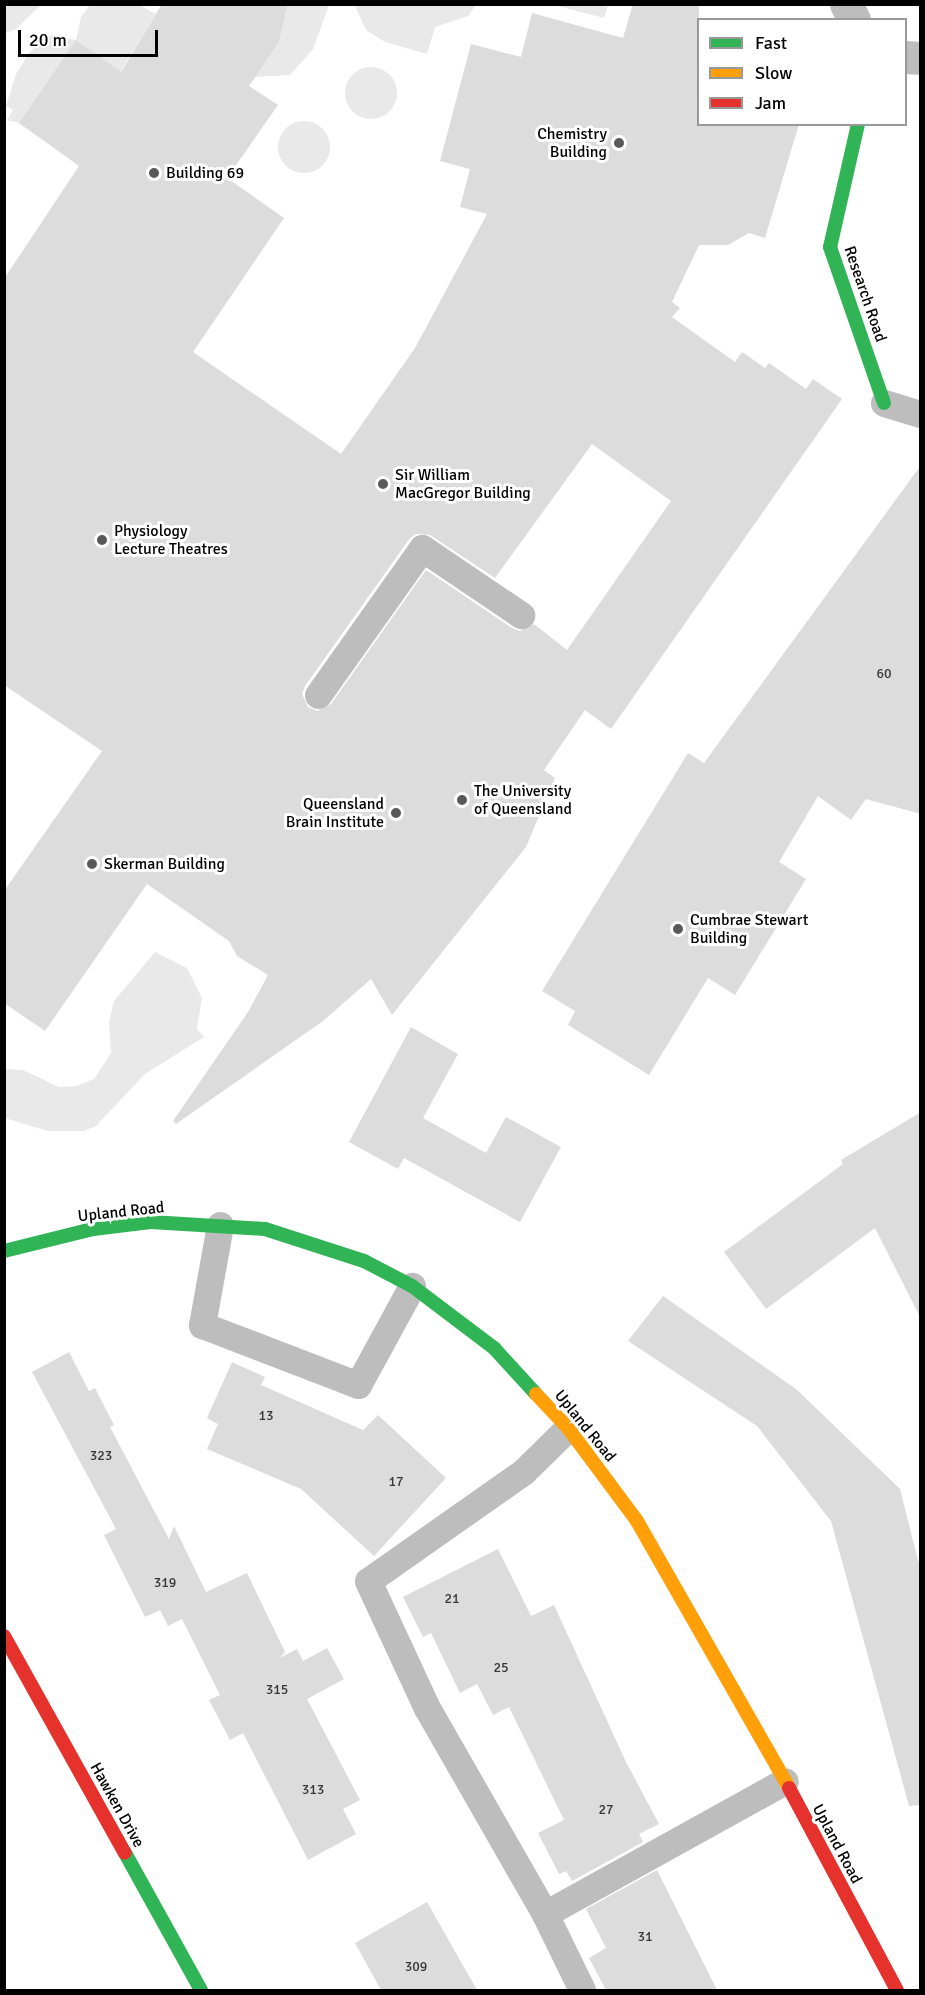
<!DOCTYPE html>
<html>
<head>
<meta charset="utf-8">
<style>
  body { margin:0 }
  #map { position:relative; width:925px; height:1995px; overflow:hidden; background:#fff; font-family:Signika,sans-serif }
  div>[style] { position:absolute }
  .green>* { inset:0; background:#e9e9e9 }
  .round { border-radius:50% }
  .building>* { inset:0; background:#dcdcdc }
  .lane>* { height:27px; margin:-13.5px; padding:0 13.5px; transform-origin:13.5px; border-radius:13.5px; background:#bdbdbd }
  .street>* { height:33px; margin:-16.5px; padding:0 16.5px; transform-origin:16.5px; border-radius:16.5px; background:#bdbdbd }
  .fast>* { height:14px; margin:-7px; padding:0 7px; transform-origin:7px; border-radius:7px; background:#30b455 }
  .slow>* { height:14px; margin:-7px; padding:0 7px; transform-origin:7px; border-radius:7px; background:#ff9f0a }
  .jam>* { height:14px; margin:-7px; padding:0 7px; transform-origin:7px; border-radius:7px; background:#e5322d }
  .dots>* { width:16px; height:16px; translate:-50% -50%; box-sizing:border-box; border:3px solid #fff; border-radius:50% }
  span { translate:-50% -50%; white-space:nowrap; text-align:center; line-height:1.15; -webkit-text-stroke:6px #fff; paint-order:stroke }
  .number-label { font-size:14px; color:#373737 }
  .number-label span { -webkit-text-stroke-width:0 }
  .poi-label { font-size:16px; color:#000 }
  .right { translate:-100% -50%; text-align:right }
  .left { translate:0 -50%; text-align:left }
  .street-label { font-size:16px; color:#000 }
  .frame { position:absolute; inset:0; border:6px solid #000; pointer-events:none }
  .legend { position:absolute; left:697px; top:18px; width:210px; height:108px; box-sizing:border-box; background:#fff; border:2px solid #999; margin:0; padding:8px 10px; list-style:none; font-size:18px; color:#000 }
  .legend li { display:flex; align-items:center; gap:12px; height:30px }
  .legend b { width:30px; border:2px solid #999 }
  .scale { position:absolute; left:18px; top:30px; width:140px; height:27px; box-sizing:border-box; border:3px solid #000; border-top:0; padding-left:8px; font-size:18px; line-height:21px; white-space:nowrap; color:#000; -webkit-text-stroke:4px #fff; paint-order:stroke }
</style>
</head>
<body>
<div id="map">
  <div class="green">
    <div style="clip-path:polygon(5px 4px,41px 4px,41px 5px,16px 29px,5px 33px)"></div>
    <div style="clip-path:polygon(354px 4px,476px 4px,476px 5px,468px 16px,435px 27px,427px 54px,385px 42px,366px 30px)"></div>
    <div style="clip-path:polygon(90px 5px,139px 5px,156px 14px,120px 72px,76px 41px,19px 123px,7px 120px,13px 110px,6px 106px,16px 74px,29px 53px,47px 35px,76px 40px,81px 17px)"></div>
    <div style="clip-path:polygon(288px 5px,329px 5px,313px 49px,290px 75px,255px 77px,279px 42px)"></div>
    <div style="clip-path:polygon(554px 5px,608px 4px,608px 5px,604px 18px)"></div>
    <div class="round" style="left:345px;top:67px;width:52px;height:52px"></div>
    <div class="round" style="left:278px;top:121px;width:52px;height:52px"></div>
    <div style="clip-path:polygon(155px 952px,187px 968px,202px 998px,197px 1029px,204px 1037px,145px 1074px,96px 1126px,84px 1131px,48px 1131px,5px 1118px,5px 1069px,23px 1070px,59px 1087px,76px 1086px,94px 1079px,111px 1053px,109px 1022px,114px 1001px)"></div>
  </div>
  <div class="building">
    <div style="clip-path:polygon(evenodd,162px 4px,288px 4px,279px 42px,249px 86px,278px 105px,227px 178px,284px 218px,193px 352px,341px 454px,415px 348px,487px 214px,460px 207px,470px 169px,440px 161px,471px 44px,521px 57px,532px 13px,623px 38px,633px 4px,699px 4px,699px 124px,799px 124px,765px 238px,749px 233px,728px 245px,699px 245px,672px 302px,680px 308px,672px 317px,735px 362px,742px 352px,765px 368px,769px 363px,806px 389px,813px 379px,842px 399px,611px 729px,585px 710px,544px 770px,555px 778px,526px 847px,392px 1015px,371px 979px,323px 1021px,176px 1124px,173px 1121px,248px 1012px,268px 975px,237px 956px,229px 941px,147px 884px,45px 1031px,4px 1003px,4px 891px,102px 751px,4px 685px,4px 279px,79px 166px,19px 123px,76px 40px,121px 72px,162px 4px,592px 444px,671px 501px,567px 650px,534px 624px,520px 631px,512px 628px,426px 570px,331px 704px,317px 711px,308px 707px,302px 694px,305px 686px,410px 538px,416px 534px,430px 535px,495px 578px,592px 444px)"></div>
    <div style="clip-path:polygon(921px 465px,921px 814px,866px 799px,851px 820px,818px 796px,779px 862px,806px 879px,735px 995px,708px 978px,649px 1075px,568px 1025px,575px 1011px,542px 991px,688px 753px,704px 763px)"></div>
    <div style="clip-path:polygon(411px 1027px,458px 1054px,423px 1118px,486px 1153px,506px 1117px,561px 1147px,520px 1222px,404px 1158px,398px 1169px,349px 1142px)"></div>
    <div style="clip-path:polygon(921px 1112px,921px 1319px,875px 1228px,766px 1309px,724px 1252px,843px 1164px,841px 1160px)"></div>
    <div style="clip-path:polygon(663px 1296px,796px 1389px,900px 1489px,921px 1572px,921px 1805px,909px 1806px,831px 1521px,757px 1426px,628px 1341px)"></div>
    <div style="clip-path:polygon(69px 1352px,89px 1391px,95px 1388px,114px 1425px,110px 1427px,169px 1539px,174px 1526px,206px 1592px,247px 1573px,285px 1652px,280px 1658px,297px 1649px,303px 1661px,327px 1648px,344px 1679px,307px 1699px,360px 1800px,343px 1809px,356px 1834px,308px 1860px,243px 1733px,230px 1740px,209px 1700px,220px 1695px,182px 1619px,168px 1626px,160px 1610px,145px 1617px,104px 1535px,116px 1529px,32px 1372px)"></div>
    <div style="clip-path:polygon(232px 1362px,265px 1377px,261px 1385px,363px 1430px,378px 1415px,446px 1478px,374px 1556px,301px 1489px,207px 1449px,218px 1424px,207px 1418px)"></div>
    <div style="clip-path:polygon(498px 1549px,531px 1616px,554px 1605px,626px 1762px,659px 1824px,639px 1834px,643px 1842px,572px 1881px,566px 1871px,559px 1874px,538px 1833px,564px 1820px,509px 1707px,493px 1715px,477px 1684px,460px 1693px,431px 1633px,423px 1637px,403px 1597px)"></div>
    <div style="clip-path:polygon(657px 1870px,717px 1990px,606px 1990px,589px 1958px,606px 1948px,586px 1909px)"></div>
    <div style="clip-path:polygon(427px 1902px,477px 1990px,381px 1990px,355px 1943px)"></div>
  </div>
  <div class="lane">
    <div style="left:884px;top:403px;width:38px;rotate:17deg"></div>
    <div style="left:318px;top:695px;width:180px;rotate:-54.7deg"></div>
    <div style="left:422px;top:548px;width:120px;rotate:34.1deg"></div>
    <div style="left:220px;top:1225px;width:102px;rotate:100.2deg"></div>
    <div style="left:202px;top:1325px;width:167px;rotate:21deg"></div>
    <div style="left:358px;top:1385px;width:113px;rotate:-61.4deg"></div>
    <div style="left:568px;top:1428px;width:63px;rotate:135.6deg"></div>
    <div style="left:523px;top:1472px;width:189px;rotate:144.9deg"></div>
    <div style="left:368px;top:1581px;width:140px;rotate:65.1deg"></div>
    <div style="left:427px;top:1708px;width:237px;rotate:60.2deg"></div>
    <div style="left:545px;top:1914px;width:85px;rotate:64deg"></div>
    <div style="left:545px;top:1914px;width:274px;rotate:-29deg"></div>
  </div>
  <div class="street">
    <div style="left:846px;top:4px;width:18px;rotate:63deg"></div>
    <div style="left:906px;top:57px;width:14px;rotate:4deg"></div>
  </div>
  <div class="fast">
    <div style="left:858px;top:124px;width:126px;rotate:102.8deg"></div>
    <div style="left:830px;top:247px;width:165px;rotate:70.9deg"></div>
    <div style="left:4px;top:1251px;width:92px;rotate:-13.9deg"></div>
    <div style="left:93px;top:1229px;width:58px;rotate:-6.9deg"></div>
    <div style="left:151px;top:1222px;width:114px;rotate:3.5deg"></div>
    <div style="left:265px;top:1229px;width:104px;rotate:17.9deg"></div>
    <div style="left:364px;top:1261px;width:54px;rotate:27.5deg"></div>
    <div style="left:412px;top:1286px;width:103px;rotate:37.1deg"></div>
    <div style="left:494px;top:1348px;width:62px;rotate:47.6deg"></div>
    <div style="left:125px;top:1853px;width:157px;rotate:61deg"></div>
  </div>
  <div class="slow">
    <div style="left:536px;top:1394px;width:47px;rotate:46.7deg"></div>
    <div style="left:568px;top:1428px;width:116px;rotate:53.4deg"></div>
    <div style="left:637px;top:1521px;width:307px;rotate:60.3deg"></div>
  </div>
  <div class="jam">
    <div style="left:4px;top:1636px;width:248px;rotate:60.9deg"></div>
    <div style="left:789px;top:1788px;width:229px;rotate:61.9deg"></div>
  </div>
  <div class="dots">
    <div style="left:619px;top:143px;background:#595959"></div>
    <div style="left:154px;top:173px;background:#595959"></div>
    <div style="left:383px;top:484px;background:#595959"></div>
    <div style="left:102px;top:540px;background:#595959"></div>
    <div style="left:462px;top:800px;background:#595959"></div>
    <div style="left:396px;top:813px;background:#595959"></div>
    <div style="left:92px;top:864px;background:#595959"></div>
    <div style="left:678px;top:929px;background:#595959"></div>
  </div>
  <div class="number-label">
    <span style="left:884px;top:674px">60</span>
    <span style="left:266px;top:1416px">13</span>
    <span style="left:101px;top:1456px">323</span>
    <span style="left:396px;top:1482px">17</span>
    <span style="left:165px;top:1583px">319</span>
    <span style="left:452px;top:1599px">21</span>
    <span style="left:501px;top:1668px">25</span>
    <span style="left:277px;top:1690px">315</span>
    <span style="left:313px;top:1790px">313</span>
    <span style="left:606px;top:1810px">27</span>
    <span style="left:645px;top:1937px">31</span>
    <span style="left:416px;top:1967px">309</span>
  </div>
  <div class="poi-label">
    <span class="right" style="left:607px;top:143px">Chemistry<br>Building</span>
    <span class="left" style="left:166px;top:173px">Building 69</span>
    <span class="left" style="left:395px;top:484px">Sir William<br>MacGregor Building</span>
    <span class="left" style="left:114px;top:540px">Physiology<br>Lecture Theatres</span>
    <span class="left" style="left:474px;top:800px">The University<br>of Queensland</span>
    <span class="right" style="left:384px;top:813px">Queensland<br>Brain Institute</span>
    <span class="left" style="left:104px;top:864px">Skerman Building</span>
    <span class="left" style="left:690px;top:929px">Cumbrae Stewart<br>Building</span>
  </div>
  <div class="street-label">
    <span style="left:865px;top:294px;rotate:71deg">Research Road</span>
    <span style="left:121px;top:1212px;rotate:-6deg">Upland Road</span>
    <span style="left:585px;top:1426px;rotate:51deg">Upland Road</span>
    <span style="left:117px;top:1805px;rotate:61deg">Hawken Drive</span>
    <span style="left:837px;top:1844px;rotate:62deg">Upland Road</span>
  </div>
  <div class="frame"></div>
  <ul class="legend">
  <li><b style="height:8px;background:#30b455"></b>Fast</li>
  <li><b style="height:8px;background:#ff9f0a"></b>Slow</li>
  <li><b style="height:8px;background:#e5322d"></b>Jam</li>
  </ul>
  <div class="scale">20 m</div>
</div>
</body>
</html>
